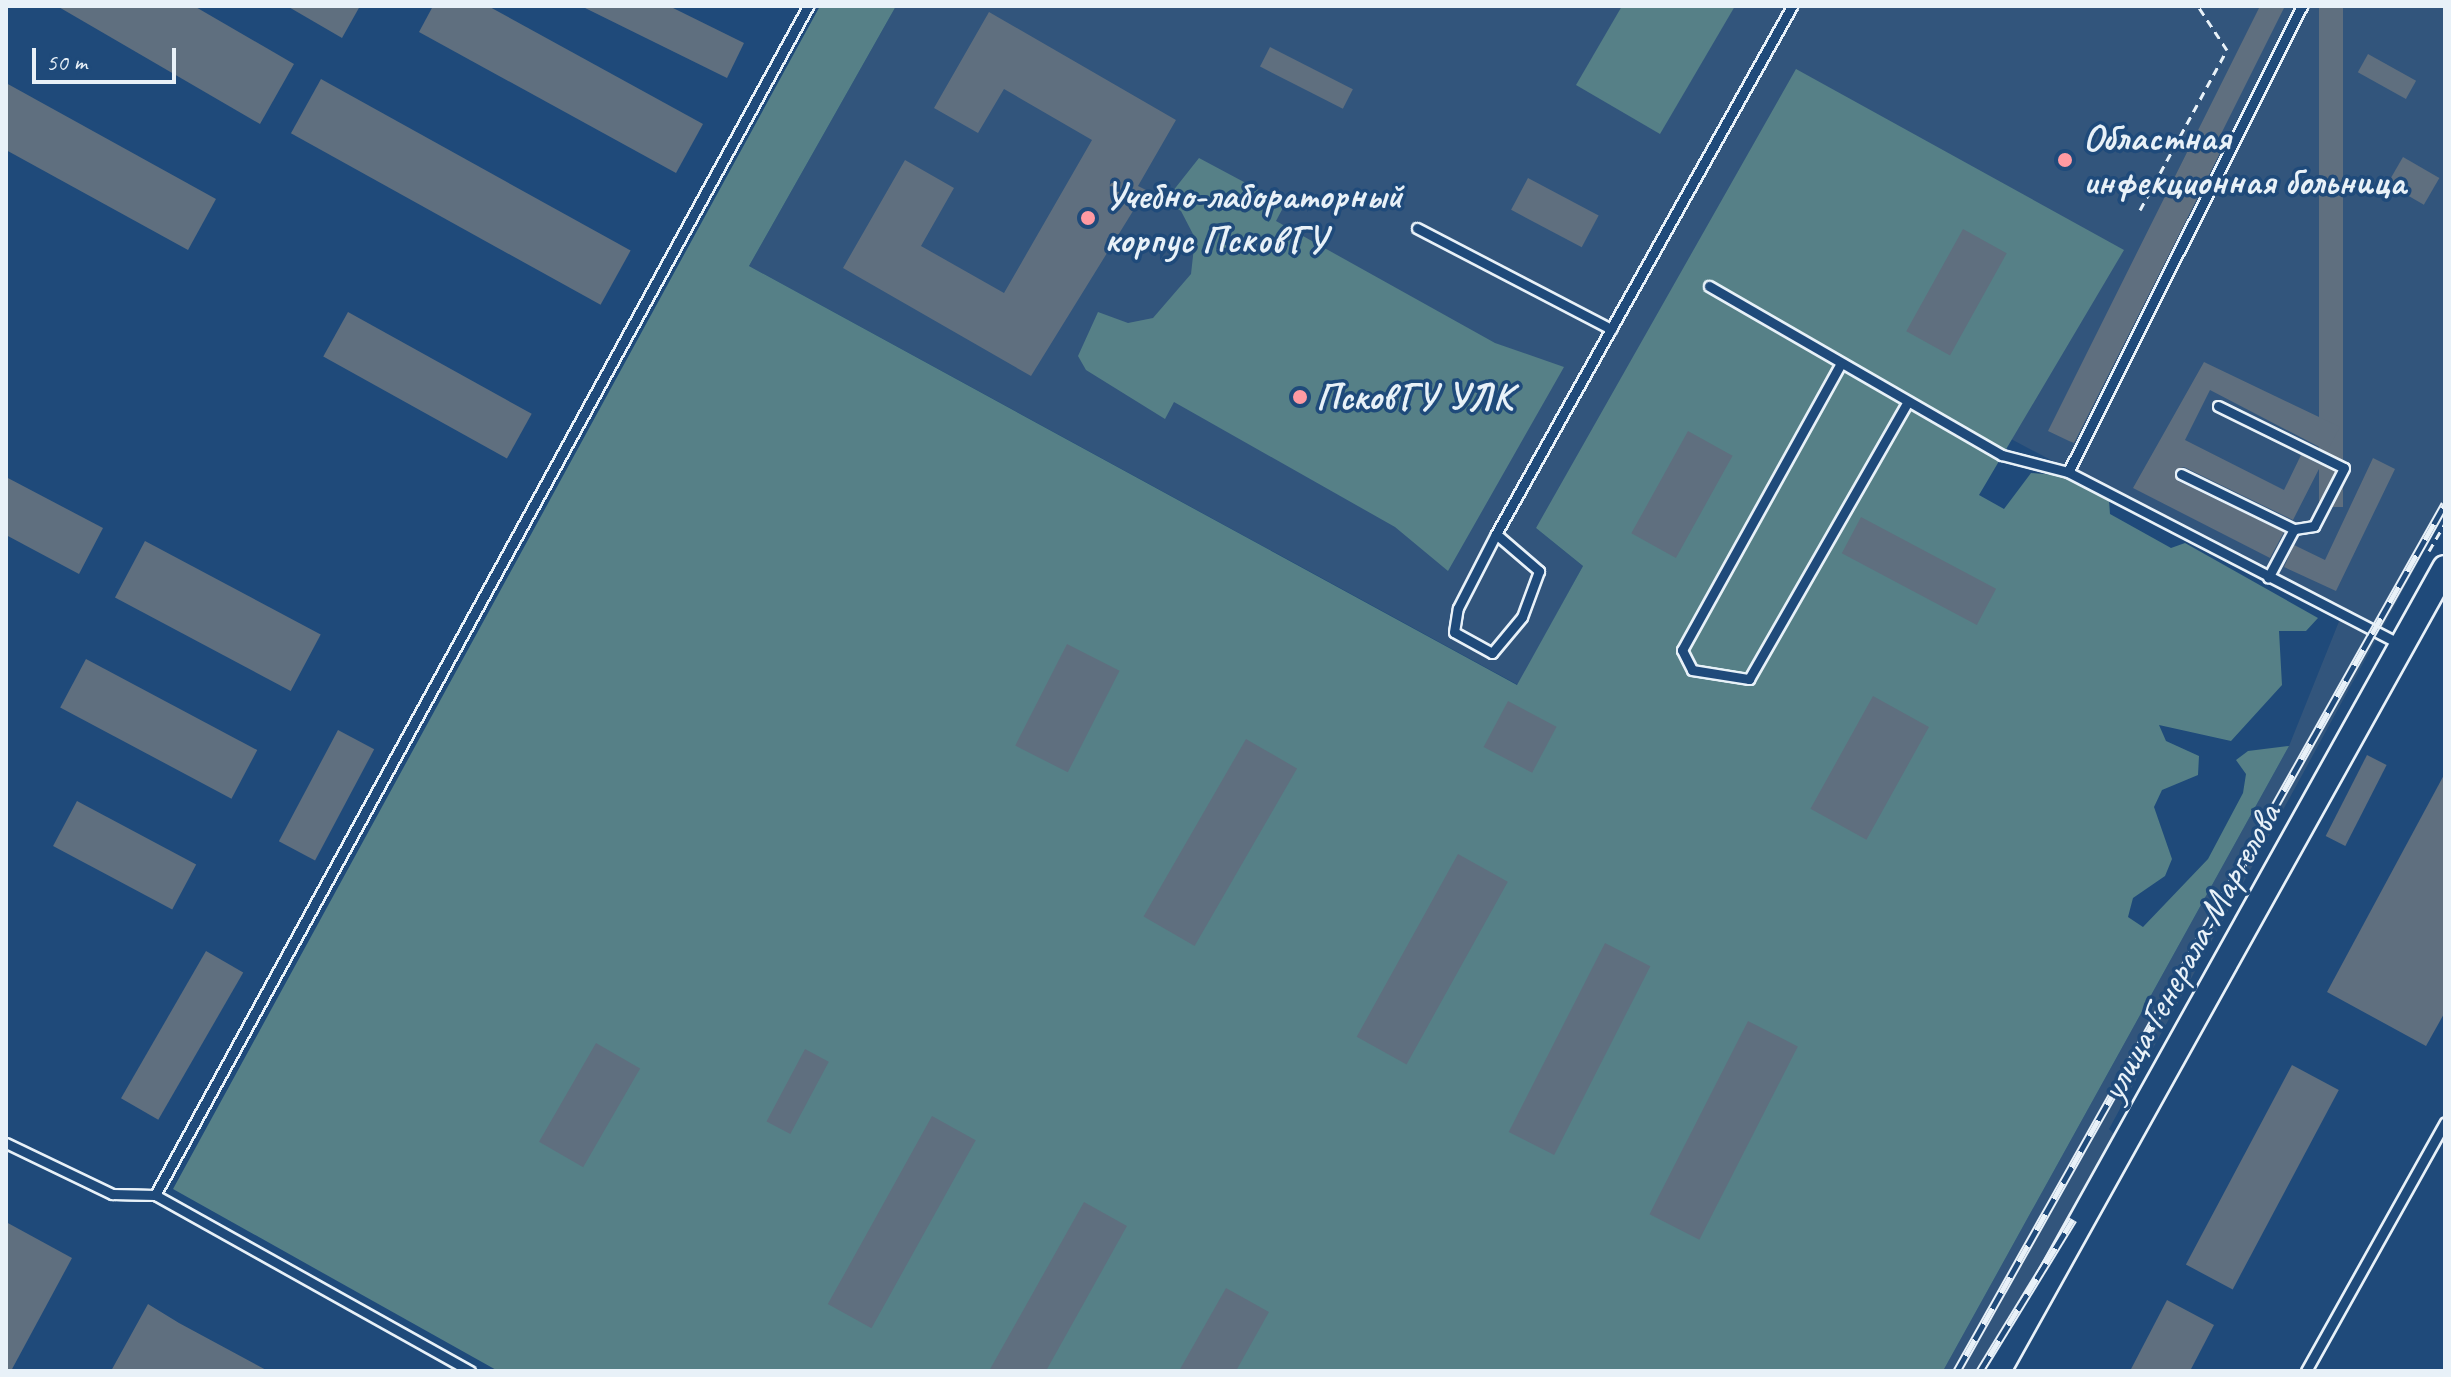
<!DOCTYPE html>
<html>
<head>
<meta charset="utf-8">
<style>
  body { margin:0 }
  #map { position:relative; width:2451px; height:1377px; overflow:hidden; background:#1f4a7a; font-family:Caveat,sans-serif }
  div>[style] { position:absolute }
  .built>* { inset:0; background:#32557c }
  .green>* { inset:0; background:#568087 }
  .building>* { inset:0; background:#5f6f7f; transform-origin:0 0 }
  .path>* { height:3px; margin-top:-1.5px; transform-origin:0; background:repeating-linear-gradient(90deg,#e8f1f8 0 8px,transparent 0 14px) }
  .roads { filter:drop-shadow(2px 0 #e8f1f8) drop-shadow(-2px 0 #e8f1f8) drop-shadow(0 2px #e8f1f8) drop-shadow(0 -2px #e8f1f8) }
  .service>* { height:9px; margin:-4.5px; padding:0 4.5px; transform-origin:4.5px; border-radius:4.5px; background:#1f4a7a }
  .secondary>* { height:24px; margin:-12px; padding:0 12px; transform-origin:12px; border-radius:12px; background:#1f4a7a }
  .rail>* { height:9px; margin-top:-4.5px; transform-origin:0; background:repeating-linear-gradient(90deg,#1f4a7a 0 18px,#e8f1f8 0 36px); box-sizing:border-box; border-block:2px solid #e8f1f8 }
  .dots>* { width:22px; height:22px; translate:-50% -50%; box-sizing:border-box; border:4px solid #1f4a7a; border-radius:50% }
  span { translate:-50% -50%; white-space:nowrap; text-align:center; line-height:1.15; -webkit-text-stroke:7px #1f4a7a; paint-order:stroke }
  .poi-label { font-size:38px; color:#e8f1f8; font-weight:700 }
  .left { translate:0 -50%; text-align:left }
  .street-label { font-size:38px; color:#e8f1f8 }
  .frame { position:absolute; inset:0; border:8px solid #e8f1f8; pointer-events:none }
  .scale { position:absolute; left:32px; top:48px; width:144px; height:36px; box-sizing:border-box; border:4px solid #e8f1f8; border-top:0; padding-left:10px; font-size:24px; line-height:28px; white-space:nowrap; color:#e8f1f8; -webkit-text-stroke:6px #1f4a7a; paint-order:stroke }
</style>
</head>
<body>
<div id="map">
  <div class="built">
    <div style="clip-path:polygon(896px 6px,2445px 6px,2445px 513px,2109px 1129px,2119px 1140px,1991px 1371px,1943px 1371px,2289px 746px,2342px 614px,2011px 439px,2123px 250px,1536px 528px,1583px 566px,1518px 685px,749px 266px)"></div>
  </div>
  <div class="green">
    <div style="clip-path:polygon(820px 6px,896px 6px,749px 266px,1517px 685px,1583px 566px,1536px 528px,1796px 69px,2124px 250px,1979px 495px,2004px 509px,2031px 473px,2067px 476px,2109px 500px,2110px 514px,2171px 548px,2185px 543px,2318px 618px,2306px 631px,2279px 631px,2282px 685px,2231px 741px,2159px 725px,2166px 741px,2199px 756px,2198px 775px,2162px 790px,2154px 807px,2172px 859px,2165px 876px,2133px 898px,2128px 917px,2143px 927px,2208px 859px,2243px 793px,2246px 774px,2236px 760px,2248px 751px,2289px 746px,1943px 1371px,498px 1371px,173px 1189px)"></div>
    <div style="clip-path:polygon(1622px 6px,1735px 6px,1660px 134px,1576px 85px)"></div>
    <div style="clip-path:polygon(1199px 158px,1285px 204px,1276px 221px,1495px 343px,1564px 367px,1448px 571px,1395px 527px,1174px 402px,1165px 419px,1086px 370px,1078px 356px,1098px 312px,1128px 323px,1153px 318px,1191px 274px,1195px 238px,1181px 211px,1165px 201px)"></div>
  </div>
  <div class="building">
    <div style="clip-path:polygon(57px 6px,194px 6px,294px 64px,260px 124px)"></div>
    <div style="clip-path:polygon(287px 6px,360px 6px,342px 38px)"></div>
    <div style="clip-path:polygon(433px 6px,488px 6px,703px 124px,676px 173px,419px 32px)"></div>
    <div style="clip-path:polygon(581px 6px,669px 6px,744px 43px,727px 78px)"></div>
    <div style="clip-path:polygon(2260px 6px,2285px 6px,2220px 136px,2227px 139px,2074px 443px,2069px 441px,2048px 431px)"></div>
    <div style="left:2319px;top:6px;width:24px;height:501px"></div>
    <div style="clip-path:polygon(989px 12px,1176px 120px,1138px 186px,1146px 190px,1031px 376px,843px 268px,905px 160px,954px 188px,921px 246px,1004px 293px,1092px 140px,1004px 89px,978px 133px,934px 108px)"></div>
    <div style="left:1270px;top:47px;width:93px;height:22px;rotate:27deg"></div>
    <div style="left:2368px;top:54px;width:55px;height:21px;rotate:29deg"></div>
    <div style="left:321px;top:79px;width:354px;height:62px;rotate:29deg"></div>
    <div style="clip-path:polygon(6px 83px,216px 199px,188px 250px,6px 150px)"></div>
    <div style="left:2403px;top:157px;width:42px;height:31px;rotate:30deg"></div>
    <div style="left:1528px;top:178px;width:80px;height:36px;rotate:28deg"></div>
    <div style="left:1963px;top:229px;width:50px;height:117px;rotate:29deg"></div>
    <div style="left:348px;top:312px;width:210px;height:51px;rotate:29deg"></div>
    <div style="clip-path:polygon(2204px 362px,2340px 427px,2327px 451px,2210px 390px,2185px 440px,2284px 490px,2301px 455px,2321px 465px,2293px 520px,2184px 467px,2175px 470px,2178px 481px,2284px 532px,2270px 558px,2133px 488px)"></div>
    <div style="left:1688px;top:431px;width:51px;height:117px;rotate:29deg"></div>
    <div style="clip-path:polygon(2373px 458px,2395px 469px,2336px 591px,2284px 567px,2294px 545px,2325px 560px)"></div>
    <div style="clip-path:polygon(6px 477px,103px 528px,79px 574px,6px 535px)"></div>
    <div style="left:1861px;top:517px;width:153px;height:41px;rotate:28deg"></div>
    <div style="left:145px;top:541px;width:199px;height:64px;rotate:28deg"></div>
    <div style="left:1067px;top:644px;width:59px;height:114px;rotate:27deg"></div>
    <div style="left:86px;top:659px;width:194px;height:55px;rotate:28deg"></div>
    <div style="left:1873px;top:696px;width:64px;height:129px;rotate:29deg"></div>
    <div style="left:1508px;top:701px;width:55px;height:52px;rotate:28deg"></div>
    <div style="left:338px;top:730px;width:41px;height:126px;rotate:28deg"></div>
    <div style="left:1246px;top:739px;width:59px;height:205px;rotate:30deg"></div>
    <div style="left:2367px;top:755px;width:22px;height:91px;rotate:27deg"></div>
    <div style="clip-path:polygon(2445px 773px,2445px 1012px,2426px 1046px,2327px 992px)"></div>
    <div style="left:77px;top:801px;width:135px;height:51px;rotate:28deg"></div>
    <div style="left:1458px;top:854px;width:57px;height:209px;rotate:29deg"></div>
    <div style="left:1605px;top:943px;width:51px;height:212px;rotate:27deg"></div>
    <div style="left:206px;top:951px;width:43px;height:170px;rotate:30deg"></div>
    <div style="left:1748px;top:1021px;width:56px;height:217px;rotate:27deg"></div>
    <div style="left:596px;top:1043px;width:51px;height:114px;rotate:30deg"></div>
    <div style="left:805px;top:1049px;width:27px;height:82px;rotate:28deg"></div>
    <div style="left:2292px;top:1065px;width:53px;height:226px;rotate:28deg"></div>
    <div style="left:932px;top:1116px;width:50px;height:215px;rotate:29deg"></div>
    <div style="clip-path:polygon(1084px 1202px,1127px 1226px,1046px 1371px,989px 1371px)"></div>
    <div style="clip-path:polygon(6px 1222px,72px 1258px,11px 1371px,6px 1371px)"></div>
    <div style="clip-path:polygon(1226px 1288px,1269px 1312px,1236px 1371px,1179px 1371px)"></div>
    <div style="clip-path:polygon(2167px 1300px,2214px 1325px,2190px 1371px,2130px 1371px)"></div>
    <div style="clip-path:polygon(148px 1304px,179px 1323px,268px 1371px,111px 1371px)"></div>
  </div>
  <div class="path">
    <div style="left:2140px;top:210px;width:182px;rotate:-61.5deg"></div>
    <div style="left:2227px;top:50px;width:53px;rotate:-123.4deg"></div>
    <div style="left:2429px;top:551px;width:32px;rotate:-60deg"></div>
  </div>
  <div class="roads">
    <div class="service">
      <div style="left:2302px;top:6px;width:521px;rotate:116.66deg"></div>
      <div style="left:2068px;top:472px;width:376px;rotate:27.4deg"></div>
      <div style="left:1417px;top:228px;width:219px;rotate:27.5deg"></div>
      <div style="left:1709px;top:286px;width:338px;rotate:30deg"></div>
      <div style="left:2002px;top:455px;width:68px;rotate:14.4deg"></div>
      <div style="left:1840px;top:365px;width:326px;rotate:119deg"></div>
      <div style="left:1682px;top:650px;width:22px;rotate:63deg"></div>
      <div style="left:1692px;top:670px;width:58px;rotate:9deg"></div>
      <div style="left:1749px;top:679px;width:316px;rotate:-60.2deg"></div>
      <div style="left:2218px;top:406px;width:140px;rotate:26.2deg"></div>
      <div style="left:2344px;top:468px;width:65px;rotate:117.3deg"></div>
      <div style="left:2314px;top:526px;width:20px;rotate:171deg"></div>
      <div style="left:2294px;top:529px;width:55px;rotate:118deg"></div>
      <div style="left:2181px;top:474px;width:126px;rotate:26deg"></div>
      <div style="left:1496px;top:534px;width:57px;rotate:40.7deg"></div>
      <div style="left:1539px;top:571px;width:49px;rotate:110.3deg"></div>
      <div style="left:1522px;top:617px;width:47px;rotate:129.8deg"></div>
      <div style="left:1492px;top:653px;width:43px;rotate:-151.1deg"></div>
      <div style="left:1454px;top:632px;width:24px;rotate:-81deg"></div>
      <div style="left:1458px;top:608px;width:83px;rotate:-62.8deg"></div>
      <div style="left:1496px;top:534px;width:605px;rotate:-60.72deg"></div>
      <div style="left:6px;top:1143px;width:118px;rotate:25.7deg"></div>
      <div style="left:112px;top:1194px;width:43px;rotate:1.3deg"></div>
      <div style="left:470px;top:1371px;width:361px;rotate:-150.8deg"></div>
      <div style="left:155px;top:1195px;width:1357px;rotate:-61.22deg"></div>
      <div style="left:2306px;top:1371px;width:285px;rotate:-60.8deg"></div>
    </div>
    <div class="secondary">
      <div style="left:1998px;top:1371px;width:919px;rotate:-60.9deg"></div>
    </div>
  </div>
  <div class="rail">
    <div style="left:1957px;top:1371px;width:995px;rotate:-60.63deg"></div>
    <div style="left:1980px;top:1371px;width:178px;rotate:-58.5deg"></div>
  </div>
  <div class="dots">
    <div style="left:2065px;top:160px;background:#ff9aa2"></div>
    <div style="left:1088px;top:218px;background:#ff9aa2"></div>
    <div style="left:1300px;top:397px;background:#ff9aa2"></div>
  </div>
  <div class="poi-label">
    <span class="left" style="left:2083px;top:160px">Областная<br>инфекционная больница</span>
    <span class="left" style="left:1104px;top:218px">Учебно-лабораторный<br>корпус ПсковГУ</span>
    <span class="left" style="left:1316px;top:397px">ПсковГУ УЛК</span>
  </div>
  <div class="street-label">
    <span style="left:2190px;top:952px;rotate:-61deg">улица Генерала Маргелова</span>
  </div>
  <div class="frame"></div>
  <div class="scale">50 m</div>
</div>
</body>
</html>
